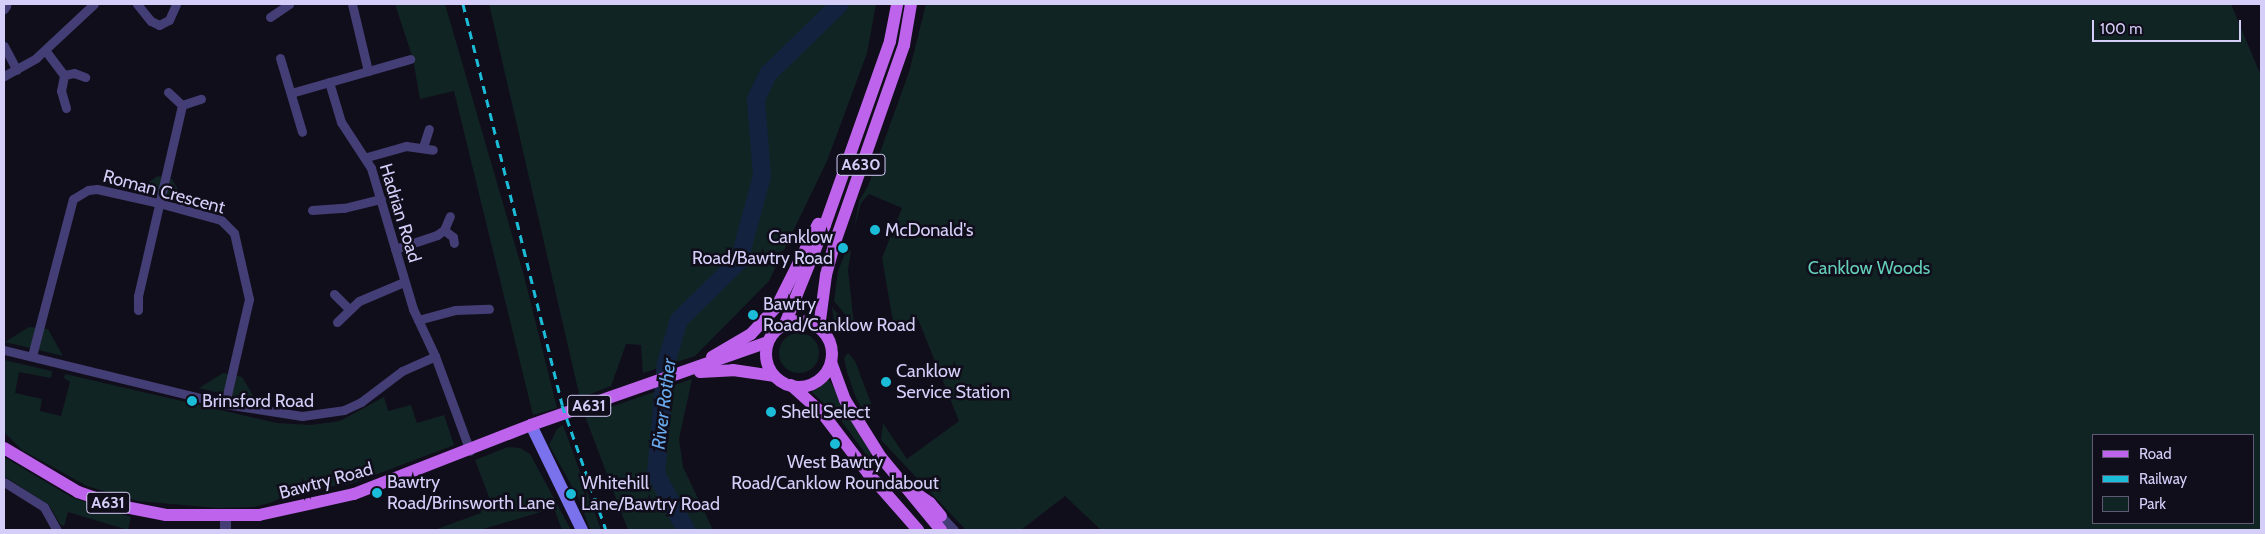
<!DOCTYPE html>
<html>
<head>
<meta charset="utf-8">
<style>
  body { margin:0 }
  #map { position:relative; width:2265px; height:534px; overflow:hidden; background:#110e1b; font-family:Cabin,sans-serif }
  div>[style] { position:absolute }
  .green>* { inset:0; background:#112424 }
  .round { border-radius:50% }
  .river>* { height:18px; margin:-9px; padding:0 9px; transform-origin:9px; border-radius:9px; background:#13233f }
  .minor>* { height:9px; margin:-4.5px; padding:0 4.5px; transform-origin:4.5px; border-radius:4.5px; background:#433e75 }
  .tertiary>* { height:11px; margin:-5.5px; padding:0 5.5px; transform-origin:5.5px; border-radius:5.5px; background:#433e75 }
  .secondary>* { height:12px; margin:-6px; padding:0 6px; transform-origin:6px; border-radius:6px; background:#7a71ed }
  .primary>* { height:12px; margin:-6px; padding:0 6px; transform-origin:6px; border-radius:6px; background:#be63eb }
  .primary>.ring { margin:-6px; padding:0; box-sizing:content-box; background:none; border:12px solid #be63eb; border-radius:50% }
  .rail>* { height:3px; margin-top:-1.5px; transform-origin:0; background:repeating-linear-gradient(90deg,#1bbcd8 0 8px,transparent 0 14px) }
  .dots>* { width:14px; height:14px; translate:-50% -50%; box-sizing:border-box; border:2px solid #110e1b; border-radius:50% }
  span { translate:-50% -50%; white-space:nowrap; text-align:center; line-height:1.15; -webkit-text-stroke:5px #110e1b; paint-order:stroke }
  .shield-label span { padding:1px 4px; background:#110e1b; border:1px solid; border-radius:4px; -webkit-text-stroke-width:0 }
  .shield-label { font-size:16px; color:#d5cef9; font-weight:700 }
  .street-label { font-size:18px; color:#d5cef9 }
  .poi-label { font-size:18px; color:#d5cef9 }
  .left { translate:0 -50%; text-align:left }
  .right { translate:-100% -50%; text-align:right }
  .park-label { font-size:18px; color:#64cfb9 }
  .water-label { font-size:19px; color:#69a9ec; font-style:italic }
  .frame { position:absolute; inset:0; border:5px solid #d5cef9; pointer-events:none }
  .legend { position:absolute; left:2092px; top:434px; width:162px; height:90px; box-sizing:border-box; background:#110e1b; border:1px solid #5f5b74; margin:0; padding:6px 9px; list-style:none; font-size:15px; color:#d5cef9 }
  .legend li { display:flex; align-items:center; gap:10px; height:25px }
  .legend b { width:25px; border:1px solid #5f5b74 }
  .scale { position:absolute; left:2092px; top:20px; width:149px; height:22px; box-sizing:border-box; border:2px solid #d5cef9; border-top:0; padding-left:6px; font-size:15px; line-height:18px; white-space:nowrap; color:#d5cef9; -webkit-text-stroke:4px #110e1b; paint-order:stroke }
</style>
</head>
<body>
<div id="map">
  <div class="green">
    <div style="clip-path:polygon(395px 4px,445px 4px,524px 276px,557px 408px,533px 415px,454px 91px,420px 99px,413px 59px)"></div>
    <div style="clip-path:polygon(489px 4px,876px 4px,867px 53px,827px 161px,769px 281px,695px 356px,643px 373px,641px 345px,626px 344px,611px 386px,580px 398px)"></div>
    <div style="clip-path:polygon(evenodd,926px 4px,2231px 4px,2261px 76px,2261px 530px,1101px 530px,1065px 496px,1021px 530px,966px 530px,881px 440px,883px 423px,907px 459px,959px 421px,918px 319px,894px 327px,882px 258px,902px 208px,869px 194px,861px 203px,854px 229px,859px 201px,868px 186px,909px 72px,926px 4px,2094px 435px,2254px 435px,2254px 523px,2094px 523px,2094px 435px)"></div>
    <div style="clip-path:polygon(158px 176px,172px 179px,184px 200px,138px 189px)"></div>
    <div style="clip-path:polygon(847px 249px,851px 251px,848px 270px,854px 325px,834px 301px,838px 271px)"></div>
    <div style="clip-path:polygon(832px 307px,849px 328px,846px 332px,838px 332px,835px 328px)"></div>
    <div style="clip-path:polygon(29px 327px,48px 329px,63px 356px,5px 342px)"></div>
    <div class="round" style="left:779px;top:333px;width:40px;height:40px"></div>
    <div style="clip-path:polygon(848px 353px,855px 361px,871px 403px,868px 419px,856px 398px,847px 372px,844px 358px)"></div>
    <div style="clip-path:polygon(4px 360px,52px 371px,51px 378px,19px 372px,15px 393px,42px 399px,40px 411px,61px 416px,70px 382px,64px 378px,65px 374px,277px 423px,311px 425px,340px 421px,384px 397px,388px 411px,411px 405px,417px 423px,444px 415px,454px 445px,351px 484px,292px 491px,273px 502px,254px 507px,217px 508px,138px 501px,87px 486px,22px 450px,4px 432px)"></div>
    <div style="clip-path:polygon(223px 373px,242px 377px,257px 402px,199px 388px)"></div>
    <div style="clip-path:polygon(692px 379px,679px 439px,683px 467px,713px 530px,628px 530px,585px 416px)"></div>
    <div style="clip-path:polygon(829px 380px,873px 453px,868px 457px,840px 419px,812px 392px)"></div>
    <div style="clip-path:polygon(563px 425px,601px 530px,590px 530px,579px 499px,549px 445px,557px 429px)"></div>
    <div style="clip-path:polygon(508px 447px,520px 448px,530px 454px,571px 530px,562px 530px,554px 508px,480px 530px,434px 530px,481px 513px,479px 506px,491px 502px,475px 460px)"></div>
    <div style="clip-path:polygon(4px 457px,71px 497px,131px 517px,128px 530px,68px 512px,64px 526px,60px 524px,49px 505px,4px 476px)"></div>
  </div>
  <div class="river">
    <div style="left:686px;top:530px;width:64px;rotate:-118.2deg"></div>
    <div style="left:656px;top:474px;width:111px;rotate:-84.9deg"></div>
    <div style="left:666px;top:363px;width:45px;rotate:-73.2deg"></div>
    <div style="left:679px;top:320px;width:84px;rotate:-44.5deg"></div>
    <div style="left:739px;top:261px;width:88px;rotate:-74.9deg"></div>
    <div style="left:762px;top:176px;width:77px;rotate:-94.5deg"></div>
    <div style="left:756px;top:99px;width:28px;rotate:-64deg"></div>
    <div style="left:768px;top:74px;width:100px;rotate:-44.2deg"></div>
  </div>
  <div class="minor">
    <div style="left:137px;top:4px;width:22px;rotate:51deg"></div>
    <div style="left:151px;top:21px;width:9px;rotate:27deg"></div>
    <div style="left:159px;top:25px;width:11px;rotate:-27deg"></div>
    <div style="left:169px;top:20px;width:17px;rotate:-66deg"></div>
    <div style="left:352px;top:4px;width:69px;rotate:76.6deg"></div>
    <div style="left:4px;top:9px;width:4px;rotate:-56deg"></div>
    <div style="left:270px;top:17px;width:23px;rotate:-34deg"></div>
    <div style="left:4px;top:46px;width:27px;rotate:62deg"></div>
    <div style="left:45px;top:50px;width:31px;rotate:53deg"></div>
    <div style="left:280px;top:58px;width:77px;rotate:73.4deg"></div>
    <div style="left:4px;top:76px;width:37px;rotate:-29deg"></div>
    <div style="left:36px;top:58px;width:79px;rotate:-43deg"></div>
    <div style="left:329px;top:82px;width:42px;rotate:73.3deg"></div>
    <div style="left:341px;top:122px;width:55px;rotate:56.9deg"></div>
    <div style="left:371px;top:168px;width:147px;rotate:73.4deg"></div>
    <div style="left:413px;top:309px;width:52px;rotate:64.9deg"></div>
    <div style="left:435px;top:356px;width:101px;rotate:69.8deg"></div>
    <div style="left:168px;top:92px;width:19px;rotate:43deg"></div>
    <div style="left:182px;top:105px;width:20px;rotate:-18deg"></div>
    <div style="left:291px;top:93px;width:124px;rotate:-15.9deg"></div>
    <div style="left:66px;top:108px;width:18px;rotate:-106deg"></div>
    <div style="left:61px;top:91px;width:16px;rotate:-79deg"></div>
    <div style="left:64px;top:75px;width:10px;rotate:-11deg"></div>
    <div style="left:74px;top:73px;width:12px;rotate:20deg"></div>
    <div style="left:423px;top:147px;width:19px;rotate:-72deg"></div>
    <div style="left:367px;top:157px;width:41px;rotate:-15.8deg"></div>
    <div style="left:406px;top:146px;width:27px;rotate:8deg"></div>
    <div style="left:312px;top:210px;width:32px;rotate:-4deg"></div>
    <div style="left:344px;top:208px;width:38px;rotate:-14deg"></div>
    <div style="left:444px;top:230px;width:11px;rotate:38deg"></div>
    <div style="left:453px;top:237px;width:6px;rotate:81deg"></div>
    <div style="left:395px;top:249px;width:44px;rotate:-18.4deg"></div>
    <div style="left:437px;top:235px;width:9px;rotate:-36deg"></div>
    <div style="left:444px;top:230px;width:15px;rotate:-67deg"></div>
    <div style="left:334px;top:294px;width:20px;rotate:45deg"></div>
    <div style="left:138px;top:310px;width:14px;rotate:-90deg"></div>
    <div style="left:138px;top:296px;width:196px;rotate:-77deg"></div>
    <div style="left:418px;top:320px;width:38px;rotate:-15deg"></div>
    <div style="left:455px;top:310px;width:34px;rotate:-2deg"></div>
    <div style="left:337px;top:322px;width:30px;rotate:-44deg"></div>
    <div style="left:359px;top:301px;width:49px;rotate:-22.9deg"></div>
    <div style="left:4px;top:350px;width:228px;rotate:13.7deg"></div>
    <div style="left:225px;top:404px;width:78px;rotate:8.9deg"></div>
    <div style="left:302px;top:416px;width:42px;rotate:-8.1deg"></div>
    <div style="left:344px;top:410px;width:19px;rotate:-25deg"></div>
    <div style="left:361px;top:402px;width:51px;rotate:-37.1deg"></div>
    <div style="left:402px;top:371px;width:36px;rotate:-24deg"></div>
    <div style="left:32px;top:356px;width:162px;rotate:-75.4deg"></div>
    <div style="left:73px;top:199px;width:17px;rotate:-31deg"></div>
    <div style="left:88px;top:190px;width:9px;rotate:-6deg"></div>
    <div style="left:97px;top:189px;width:64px;rotate:12.7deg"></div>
    <div style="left:159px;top:203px;width:64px;rotate:15.3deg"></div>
    <div style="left:221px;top:220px;width:18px;rotate:45deg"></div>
    <div style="left:234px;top:233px;width:68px;rotate:77.2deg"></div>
    <div style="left:249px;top:299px;width:108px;rotate:102.9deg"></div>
    <div style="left:4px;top:482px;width:47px;rotate:32deg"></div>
    <div style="left:44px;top:507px;width:26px;rotate:61deg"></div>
    <div style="left:941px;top:516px;width:19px;rotate:47deg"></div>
  </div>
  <div class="tertiary">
    <div style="left:225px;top:530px;width:13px;rotate:-90deg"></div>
  </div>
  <div class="secondary">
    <div style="left:531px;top:425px;width:117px;rotate:64.1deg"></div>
  </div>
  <div class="primary">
    <div class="ring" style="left:766px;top:321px;width:54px;height:54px"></div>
    <div style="left:785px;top:324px;width:107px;rotate:-68deg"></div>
    <div style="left:825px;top:225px;width:195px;rotate:-70.5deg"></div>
    <div style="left:890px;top:41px;width:38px;rotate:-79deg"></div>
    <div style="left:819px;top:328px;width:53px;rotate:-82.5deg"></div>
    <div style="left:826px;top:275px;width:31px;rotate:-75deg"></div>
    <div style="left:834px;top:245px;width:212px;rotate:-70.7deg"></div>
    <div style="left:904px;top:45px;width:42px;rotate:-80.3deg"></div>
    <div style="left:712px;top:357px;width:45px;rotate:-30.5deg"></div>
    <div style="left:751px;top:334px;width:38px;rotate:-47deg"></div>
    <div style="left:777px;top:306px;width:92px;rotate:-63.4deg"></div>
    <div style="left:831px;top:362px;width:40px;rotate:69.8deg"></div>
    <div style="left:845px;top:400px;width:66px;rotate:58deg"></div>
    <div style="left:880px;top:456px;width:96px;rotate:50.5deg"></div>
    <div style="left:700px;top:372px;width:33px;rotate:-3deg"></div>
    <div style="left:733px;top:370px;width:41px;rotate:8.3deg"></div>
    <div style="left:791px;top:385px;width:43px;rotate:42.2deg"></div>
    <div style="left:823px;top:414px;width:74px;rotate:52.7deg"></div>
    <div style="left:868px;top:473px;width:76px;rotate:48.7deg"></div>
    <div style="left:4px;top:448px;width:86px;rotate:30.7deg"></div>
    <div style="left:78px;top:492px;width:39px;rotate:19deg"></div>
    <div style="left:115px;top:505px;width:52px;rotate:11.1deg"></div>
    <div style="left:166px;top:515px;width:93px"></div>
    <div style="left:259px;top:515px;width:97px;rotate:-12.5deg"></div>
    <div style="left:354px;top:494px;width:190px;rotate:-21.3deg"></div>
    <div style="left:531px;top:425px;width:251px;rotate:-19.3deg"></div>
    <div style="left:911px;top:490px;width:23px;rotate:34deg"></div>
    <div style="left:930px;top:503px;width:17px;rotate:50deg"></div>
  </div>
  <div class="rail">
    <div style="left:463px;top:4px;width:413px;rotate:76.1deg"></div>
    <div style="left:562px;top:405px;width:133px;rotate:70.6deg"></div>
  </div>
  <div class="dots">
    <div style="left:875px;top:230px;background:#1bbcd8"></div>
    <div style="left:843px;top:248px;background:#1bbcd8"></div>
    <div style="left:753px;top:315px;background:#1bbcd8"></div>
    <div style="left:886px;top:382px;background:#1bbcd8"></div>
    <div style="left:192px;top:401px;background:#1bbcd8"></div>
    <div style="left:771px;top:412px;background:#1bbcd8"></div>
    <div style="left:835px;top:444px;background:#1bbcd8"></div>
    <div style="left:377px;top:493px;background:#1bbcd8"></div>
    <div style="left:571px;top:494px;background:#1bbcd8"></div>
  </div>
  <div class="shield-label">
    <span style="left:861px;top:165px">A630</span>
    <span style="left:589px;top:406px">A631</span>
    <span style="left:108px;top:503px">A631</span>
  </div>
  <div class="street-label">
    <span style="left:164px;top:192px;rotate:15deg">Roman Crescent</span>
    <span style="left:400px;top:213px;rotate:73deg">Hadrian Road</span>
    <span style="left:326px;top:481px;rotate:-15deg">Bawtry Road</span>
  </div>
  <div class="poi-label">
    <span class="left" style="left:885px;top:230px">McDonald's</span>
    <span class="right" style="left:833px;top:248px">Canklow<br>Road/Bawtry Road</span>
    <span class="left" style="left:763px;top:315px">Bawtry<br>Road/Canklow Road</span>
    <span class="left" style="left:896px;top:382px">Canklow<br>Service Station</span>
    <span class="left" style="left:202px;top:401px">Brinsford Road</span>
    <span class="left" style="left:781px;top:412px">Shell Select</span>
    <span style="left:835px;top:473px">West Bawtry<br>Road/Canklow Roundabout</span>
    <span class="left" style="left:387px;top:493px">Bawtry<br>Road/Brinsworth Lane</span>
    <span class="left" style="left:581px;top:494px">Whitehill<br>Lane/Bawtry Road</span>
  </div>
  <div class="park-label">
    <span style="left:1869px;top:268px">Canklow Woods</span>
  </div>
  <div class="water-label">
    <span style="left:664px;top:404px;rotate:-83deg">River Rother</span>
  </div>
  <div class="frame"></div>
  <ul class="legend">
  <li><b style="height:6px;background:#be63eb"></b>Road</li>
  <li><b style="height:6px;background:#1bbcd8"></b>Railway</li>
  <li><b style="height:14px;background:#112424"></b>Park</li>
  </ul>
  <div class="scale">100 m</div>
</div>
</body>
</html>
